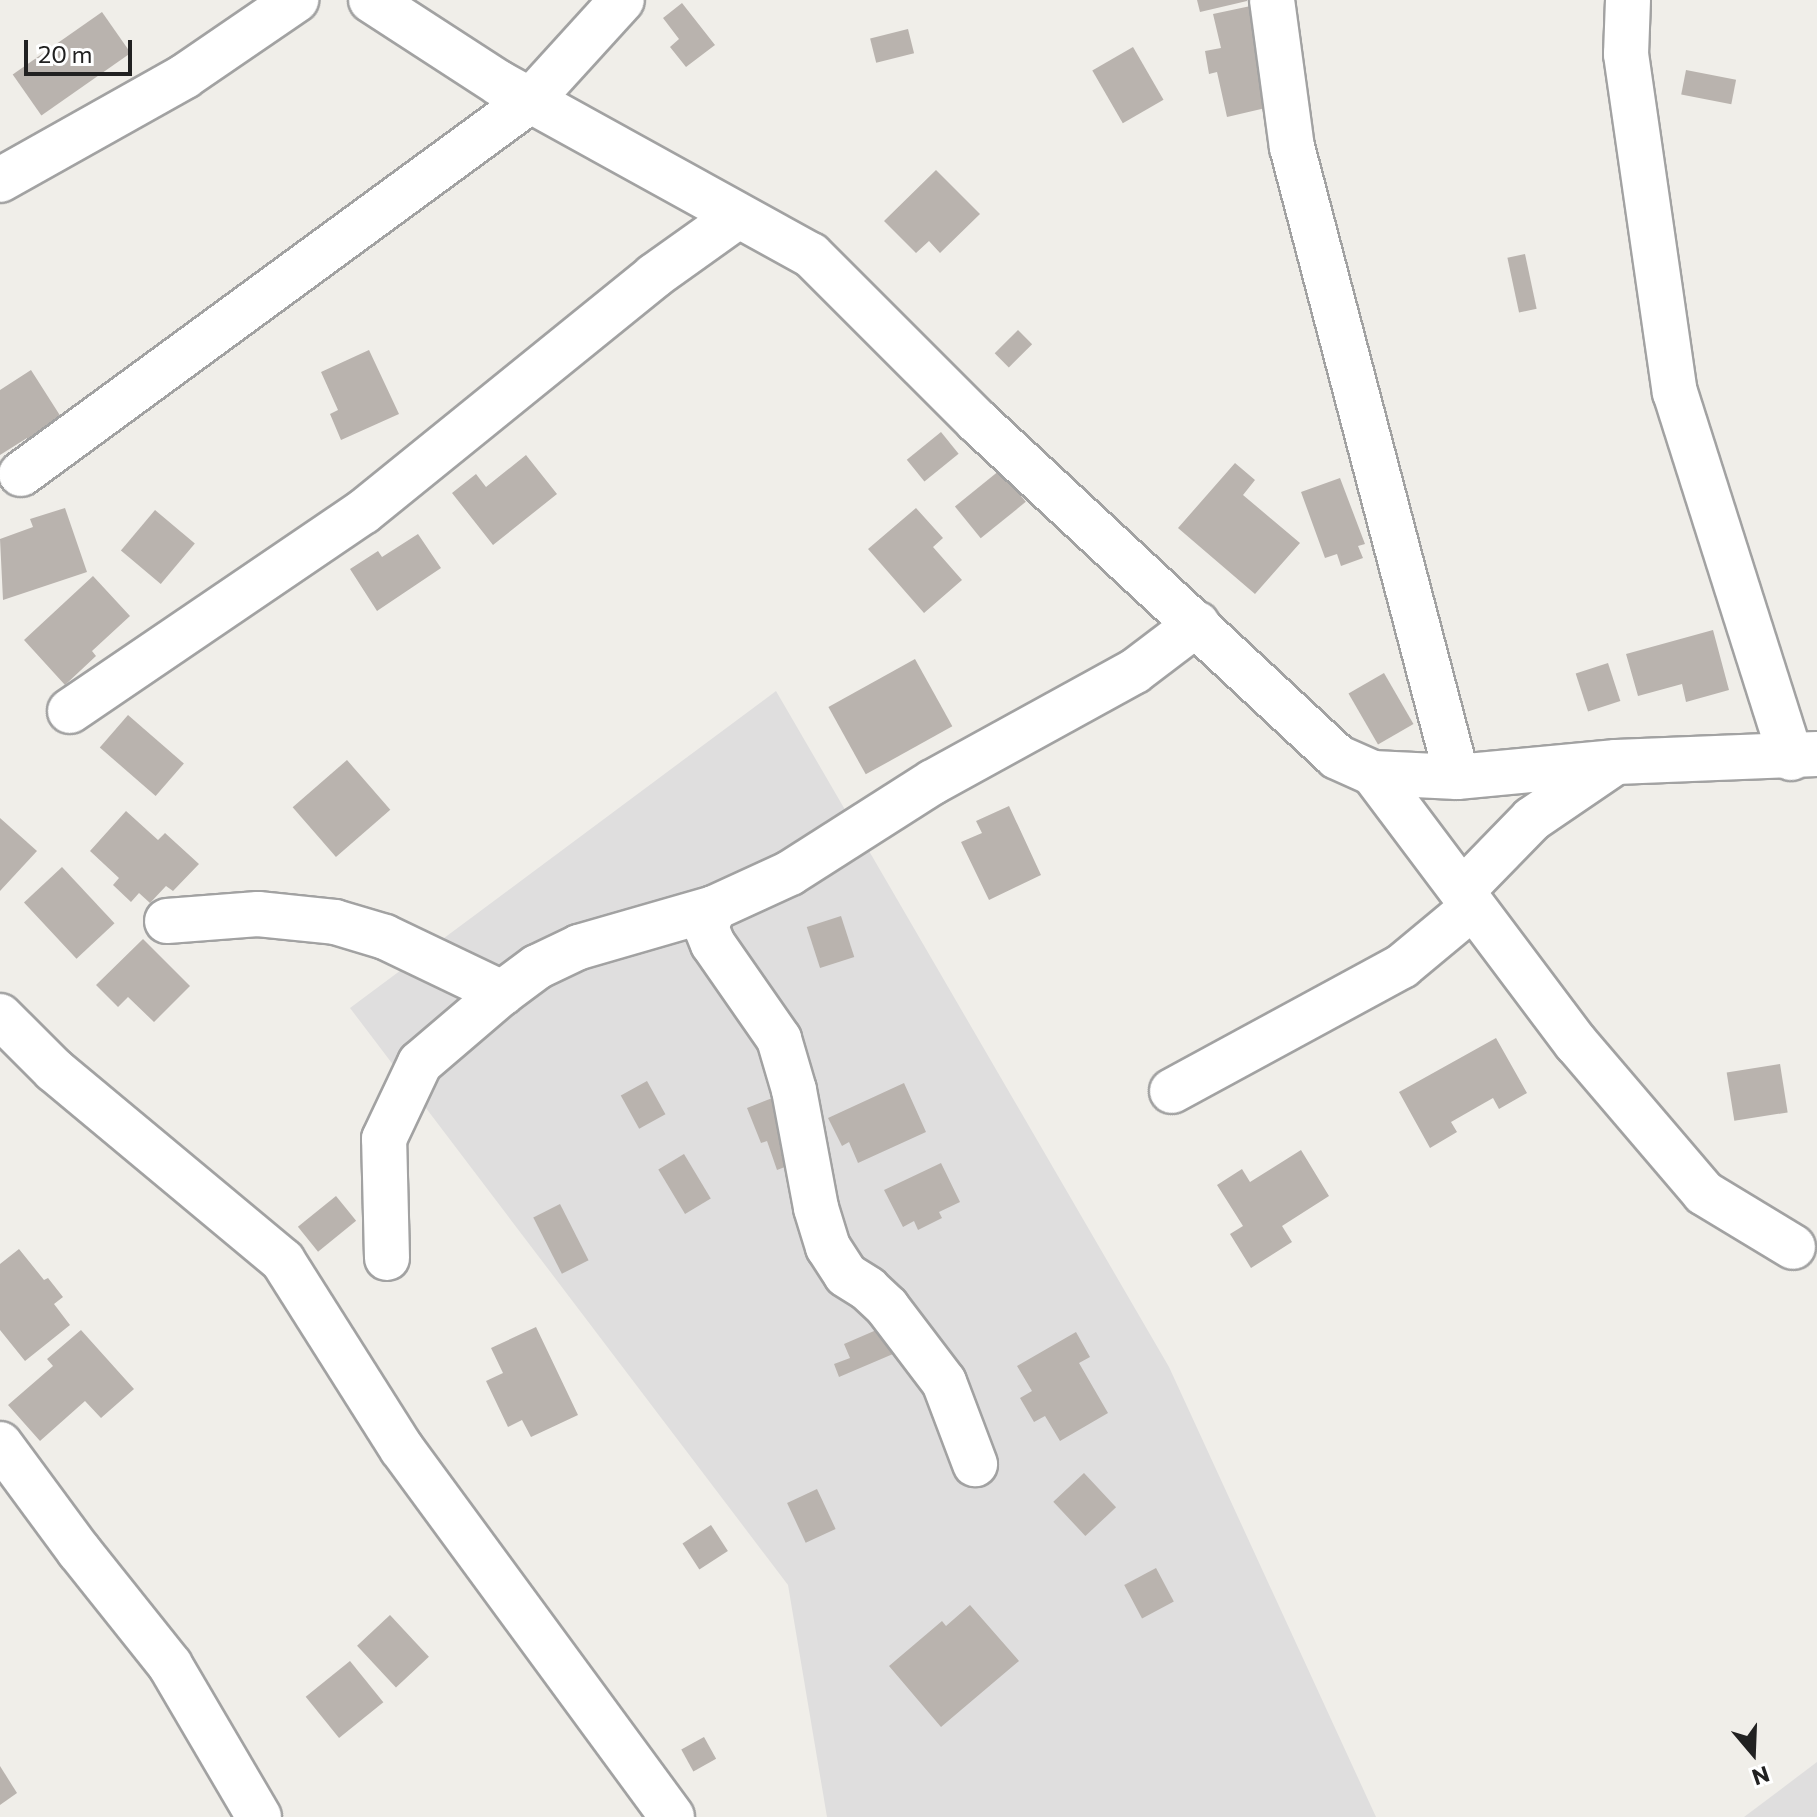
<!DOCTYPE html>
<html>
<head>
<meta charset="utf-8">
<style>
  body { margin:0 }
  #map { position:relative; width:1817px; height:1817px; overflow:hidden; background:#f0eee9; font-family:Commissioner,sans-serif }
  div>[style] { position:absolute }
  .residential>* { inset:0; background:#dfdede }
  .building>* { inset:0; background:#b9b3ae; transform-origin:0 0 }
  .roads { filter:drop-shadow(2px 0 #a2a2a2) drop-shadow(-2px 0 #a2a2a2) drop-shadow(0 2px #a2a2a2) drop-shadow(0 -2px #a2a2a2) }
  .minor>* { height:44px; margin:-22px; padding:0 22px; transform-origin:22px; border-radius:22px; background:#fff }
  span { translate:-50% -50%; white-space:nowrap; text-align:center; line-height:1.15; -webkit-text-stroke:7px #fff; paint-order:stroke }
  .north { position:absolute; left:1713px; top:1713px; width:80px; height:80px; -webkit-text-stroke:6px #fff; paint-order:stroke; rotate:161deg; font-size:22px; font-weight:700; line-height:32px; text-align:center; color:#212121 }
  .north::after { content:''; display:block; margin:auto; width:28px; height:36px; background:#212121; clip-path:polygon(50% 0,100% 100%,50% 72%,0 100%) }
  .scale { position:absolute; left:24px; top:40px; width:108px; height:36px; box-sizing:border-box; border:4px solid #212121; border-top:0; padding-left:10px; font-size:24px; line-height:28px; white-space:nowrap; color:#212121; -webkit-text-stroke:6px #fff; paint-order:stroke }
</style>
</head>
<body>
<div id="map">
  <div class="residential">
    <div style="clip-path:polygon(776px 691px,1169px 1367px,1376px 1817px,827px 1817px,788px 1585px,350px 1008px)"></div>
    <div style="clip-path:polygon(1817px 1762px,1817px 1817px,1744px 1817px)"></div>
  </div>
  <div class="building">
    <div style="clip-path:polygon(1197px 0,1247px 0,1247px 1px,1200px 12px)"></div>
    <div style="clip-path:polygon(682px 3px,715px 45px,686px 67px,670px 47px,679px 39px,663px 18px)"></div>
    <div style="clip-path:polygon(1260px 4px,1279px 105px,1227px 117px,1217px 72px,1209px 74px,1205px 51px,1221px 48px,1213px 14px)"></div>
    <div style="left:102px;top:12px;width:50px;height:109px;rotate:55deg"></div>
    <div style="left:908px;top:29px;width:25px;height:39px;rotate:76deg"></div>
    <div style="left:1133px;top:47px;width:61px;height:47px;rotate:60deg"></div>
    <div style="left:1686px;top:70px;width:51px;height:25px;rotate:11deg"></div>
    <div style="clip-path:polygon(936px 170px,980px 214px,940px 253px,929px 241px,916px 253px,884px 221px)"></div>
    <div style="left:1525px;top:254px;width:56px;height:18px;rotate:78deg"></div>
    <div style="left:1018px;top:330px;width:20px;height:33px;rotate:45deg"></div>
    <div style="clip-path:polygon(369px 350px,399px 414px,341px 440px,330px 414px,338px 410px,321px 372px)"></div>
    <div style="clip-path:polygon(31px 370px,68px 428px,35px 450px,27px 438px,0 455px,0 390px)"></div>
    <div style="left:941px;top:432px;width:28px;height:44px;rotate:51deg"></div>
    <div style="clip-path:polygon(526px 455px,557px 494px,493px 545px,452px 493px,476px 474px,486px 487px)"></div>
    <div style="clip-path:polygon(1235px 463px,1255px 480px,1243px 495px,1300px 543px,1255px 594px,1178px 528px)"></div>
    <div style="left:1000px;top:470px;width:41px;height:58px;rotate:51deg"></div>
    <div style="clip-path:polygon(1340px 478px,1365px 544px,1358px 546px,1363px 558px,1341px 566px,1337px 554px,1325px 558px,1301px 492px)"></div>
    <div style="clip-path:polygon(65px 508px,87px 572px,3px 600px,0 539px,33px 527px,30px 519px)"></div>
    <div style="clip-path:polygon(916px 508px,943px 538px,933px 547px,962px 580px,924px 613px,868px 549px)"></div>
    <div style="left:155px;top:510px;width:52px;height:53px;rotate:40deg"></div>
    <div style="clip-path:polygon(418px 534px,441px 568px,377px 611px,350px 569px,378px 551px,382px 557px)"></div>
    <div style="clip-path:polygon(93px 576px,130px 616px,92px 651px,96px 656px,65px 685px,24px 640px)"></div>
    <div style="clip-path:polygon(1713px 630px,1729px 690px,1686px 702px,1682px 684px,1638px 696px,1626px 654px)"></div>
    <div style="left:915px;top:659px;width:77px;height:99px;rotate:61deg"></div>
    <div style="left:1608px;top:663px;width:40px;height:34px;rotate:72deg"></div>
    <div style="left:1384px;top:673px;width:59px;height:41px;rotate:60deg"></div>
    <div style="left:128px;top:715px;width:74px;height:43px;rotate:41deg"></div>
    <div style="left:347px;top:760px;width:66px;height:72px;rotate:49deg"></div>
    <div style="clip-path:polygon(1009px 806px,1041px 875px,989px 900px,961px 842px,982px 833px,976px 821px)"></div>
    <div style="clip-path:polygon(126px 811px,158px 840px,165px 833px,199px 864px,173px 891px,166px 886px,150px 903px,139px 893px,131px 902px,113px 885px,119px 878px,90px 851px)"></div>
    <div style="clip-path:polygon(0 818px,37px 851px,0 891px)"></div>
    <div style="left:62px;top:867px;width:77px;height:52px;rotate:47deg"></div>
    <div style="left:841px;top:916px;width:43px;height:36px;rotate:72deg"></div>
    <div style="clip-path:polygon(143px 939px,190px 986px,154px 1022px,128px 997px,118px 1007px,96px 985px)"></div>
    <div style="clip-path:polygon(1496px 1038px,1527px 1093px,1499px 1109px,1493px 1098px,1451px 1122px,1457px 1132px,1430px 1148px,1399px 1092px)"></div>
    <div style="left:1780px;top:1064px;width:49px;height:54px;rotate:81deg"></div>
    <div style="left:647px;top:1081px;width:38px;height:30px;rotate:61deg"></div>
    <div style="clip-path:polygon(904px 1083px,926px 1132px,858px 1163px,849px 1142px,842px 1146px,828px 1118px)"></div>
    <div style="clip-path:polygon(775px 1097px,798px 1162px,777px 1170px,767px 1141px,761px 1143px,747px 1108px)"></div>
    <div style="clip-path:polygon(1301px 1150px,1329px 1196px,1282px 1226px,1292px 1242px,1251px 1268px,1230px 1234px,1243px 1226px,1217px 1185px,1242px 1169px,1250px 1182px)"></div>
    <div style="left:684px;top:1154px;width:52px;height:30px;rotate:59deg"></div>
    <div style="clip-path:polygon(941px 1163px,960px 1202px,939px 1212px,942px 1218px,918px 1230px,914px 1221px,903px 1227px,884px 1190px)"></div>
    <div style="left:336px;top:1196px;width:32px;height:49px;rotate:51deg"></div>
    <div style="left:560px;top:1204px;width:63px;height:30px;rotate:63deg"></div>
    <div style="clip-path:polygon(19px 1249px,44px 1280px,48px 1278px,63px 1297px,54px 1304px,70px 1325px,25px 1361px,0 1330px,0 1264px)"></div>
    <div style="clip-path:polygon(536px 1327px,578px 1415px,531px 1437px,522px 1420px,508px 1427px,486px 1381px,503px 1373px,491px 1348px)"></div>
    <div style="clip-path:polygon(881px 1328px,893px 1354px,839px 1377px,834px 1364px,850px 1358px,844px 1344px)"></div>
    <div style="clip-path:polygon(81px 1330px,134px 1389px,101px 1418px,85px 1401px,40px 1441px,8px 1405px,53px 1366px,47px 1359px)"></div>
    <div style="clip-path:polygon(1076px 1332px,1090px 1357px,1079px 1363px,1108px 1413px,1060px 1441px,1045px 1416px,1034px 1422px,1020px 1398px,1032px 1391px,1017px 1366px)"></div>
    <div style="left:1084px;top:1473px;width:47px;height:42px;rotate:47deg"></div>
    <div style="left:817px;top:1489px;width:44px;height:33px;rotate:65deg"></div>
    <div style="left:711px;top:1525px;width:31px;height:34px;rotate:57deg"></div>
    <div style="left:1156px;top:1568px;width:38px;height:36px;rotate:62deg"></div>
    <div style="clip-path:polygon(970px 1605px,1019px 1661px,941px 1727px,889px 1666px,942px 1621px,946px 1626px)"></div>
    <div style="left:390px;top:1615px;width:57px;height:45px;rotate:47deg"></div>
    <div style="left:350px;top:1661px;width:53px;height:57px;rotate:51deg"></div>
    <div style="left:704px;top:1737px;width:25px;height:26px;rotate:61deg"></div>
    <div style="clip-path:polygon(0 1766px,17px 1793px,0 1805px)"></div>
  </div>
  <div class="roads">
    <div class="minor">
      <div style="left:371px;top:0;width:153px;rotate:33deg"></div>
      <div style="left:499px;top:83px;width:356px;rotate:28.9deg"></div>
      <div style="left:811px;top:255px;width:235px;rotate:45deg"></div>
      <div style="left:977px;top:421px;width:492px;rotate:43deg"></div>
      <div style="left:1337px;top:757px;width:39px;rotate:24deg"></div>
      <div style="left:1373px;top:773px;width:84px;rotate:2.7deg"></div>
      <div style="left:1457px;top:777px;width:160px;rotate:-5.4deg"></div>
      <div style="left:1616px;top:762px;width:201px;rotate:-2.3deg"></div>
      <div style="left:1272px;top:0;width:148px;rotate:82.3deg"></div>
      <div style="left:1292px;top:147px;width:651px;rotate:75.32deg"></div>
      <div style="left:1628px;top:0;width:54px;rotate:92.1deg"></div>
      <div style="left:1626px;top:54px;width:342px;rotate:81.8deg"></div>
      <div style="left:1675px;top:392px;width:384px;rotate:72.4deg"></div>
      <div style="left:0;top:180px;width:212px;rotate:-29.3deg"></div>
      <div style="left:185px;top:76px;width:135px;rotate:-34.4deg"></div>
      <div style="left:21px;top:474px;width:632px;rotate:-36.25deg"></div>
      <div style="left:531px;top:100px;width:135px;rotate:-47.7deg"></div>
      <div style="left:70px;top:711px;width:354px;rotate:-34.2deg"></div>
      <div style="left:363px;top:512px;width:375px;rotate:-39deg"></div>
      <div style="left:654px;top:276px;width:103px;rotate:-35.5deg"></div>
      <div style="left:1373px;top:773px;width:338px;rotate:53.1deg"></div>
      <div style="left:1576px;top:1043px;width:197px;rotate:49.5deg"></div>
      <div style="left:1704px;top:1193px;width:104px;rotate:31.2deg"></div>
      <div style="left:1462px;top:891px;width:100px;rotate:-45.8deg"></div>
      <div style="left:1532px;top:819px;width:99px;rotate:-34.3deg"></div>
      <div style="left:714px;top:908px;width:21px;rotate:113deg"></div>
      <div style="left:706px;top:927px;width:18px;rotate:68deg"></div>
      <div style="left:713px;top:944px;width:116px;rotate:55.2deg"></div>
      <div style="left:779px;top:1039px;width:53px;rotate:73.6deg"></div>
      <div style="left:794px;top:1090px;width:120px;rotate:79.4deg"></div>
      <div style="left:816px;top:1208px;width:41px;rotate:72.9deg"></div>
      <div style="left:828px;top:1247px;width:33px;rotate:57deg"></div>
      <div style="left:846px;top:1275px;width:26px;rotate:32deg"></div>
      <div style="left:868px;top:1289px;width:26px;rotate:43deg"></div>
      <div style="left:887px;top:1307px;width:94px;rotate:52.8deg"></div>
      <div style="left:944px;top:1382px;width:88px;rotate:69.3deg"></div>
      <div style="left:167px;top:921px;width:91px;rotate:-4.4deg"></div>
      <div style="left:258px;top:914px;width:77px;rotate:5.9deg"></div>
      <div style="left:335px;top:922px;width:52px;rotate:16.7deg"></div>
      <div style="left:385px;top:937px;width:130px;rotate:25.6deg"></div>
      <div style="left:0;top:1016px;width:76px;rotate:45deg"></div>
      <div style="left:54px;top:1070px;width:298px;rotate:39.8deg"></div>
      <div style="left:283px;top:1261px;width:222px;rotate:57.7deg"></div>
      <div style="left:402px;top:1449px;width:456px;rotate:53.7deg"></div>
      <div style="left:1172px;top:1091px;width:262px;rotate:-28.5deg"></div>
      <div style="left:1402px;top:966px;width:92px;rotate:-39.7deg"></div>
      <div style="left:387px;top:1258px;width:119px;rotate:-91.4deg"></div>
      <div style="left:384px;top:1139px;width:84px;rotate:-64.7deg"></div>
      <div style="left:420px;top:1063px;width:108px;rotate:-40.5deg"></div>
      <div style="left:502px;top:993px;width:44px;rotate:-36.6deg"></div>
      <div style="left:537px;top:967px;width:47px;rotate:-25.5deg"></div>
      <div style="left:579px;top:947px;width:141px;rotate:-16.1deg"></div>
      <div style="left:714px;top:908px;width:84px;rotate:-24.7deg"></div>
      <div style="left:790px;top:873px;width:169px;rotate:-32.5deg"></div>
      <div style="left:933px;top:782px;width:230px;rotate:-28.8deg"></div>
      <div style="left:1135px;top:671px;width:78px;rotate:-37.2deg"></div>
      <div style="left:0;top:1444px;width:133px;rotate:53.6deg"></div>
      <div style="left:79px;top:1551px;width:146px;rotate:51.4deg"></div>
      <div style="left:170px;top:1665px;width:176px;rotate:59.6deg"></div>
    </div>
  </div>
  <div class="north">N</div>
  <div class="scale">20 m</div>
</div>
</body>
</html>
